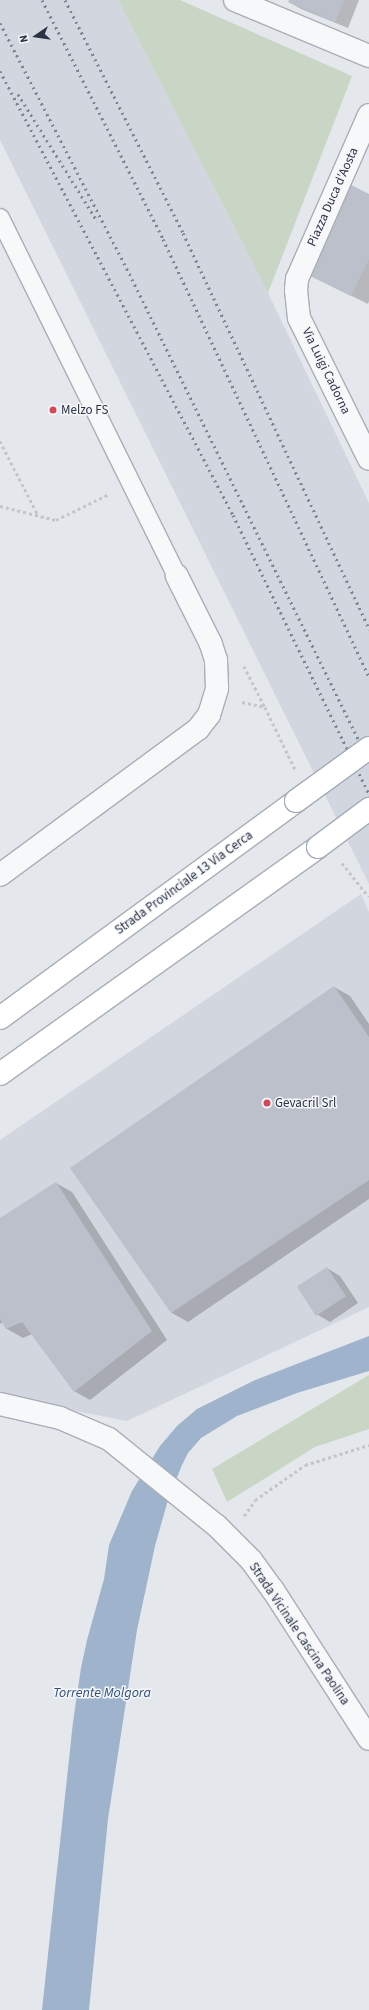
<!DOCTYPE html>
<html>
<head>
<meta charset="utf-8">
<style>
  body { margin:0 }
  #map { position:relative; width:369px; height:2010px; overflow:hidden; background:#e4e7ec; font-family:"Source Sans 3",sans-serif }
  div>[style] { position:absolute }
  .built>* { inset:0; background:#d2d6de }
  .green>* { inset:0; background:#c9d6c5 }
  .water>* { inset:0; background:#9fb4cc }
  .shadow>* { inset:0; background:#0003 }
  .building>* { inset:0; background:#bbc0ca; transform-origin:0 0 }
  .path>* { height:2.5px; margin-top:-1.25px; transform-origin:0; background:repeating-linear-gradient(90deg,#c2c5cb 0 3px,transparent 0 6px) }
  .roads { filter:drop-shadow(1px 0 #a9aeb7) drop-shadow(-1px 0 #a9aeb7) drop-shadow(0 1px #a9aeb7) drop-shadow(0 -1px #a9aeb7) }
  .lane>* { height:18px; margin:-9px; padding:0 9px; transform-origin:9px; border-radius:9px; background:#f7f8fa }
  .street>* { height:22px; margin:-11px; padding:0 11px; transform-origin:11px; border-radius:11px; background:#f7f8fa }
  .primary>* { height:22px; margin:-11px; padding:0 11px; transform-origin:11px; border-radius:11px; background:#fff }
  .rail>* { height:3px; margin-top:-1.5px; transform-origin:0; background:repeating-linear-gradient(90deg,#7d8696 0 2px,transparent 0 6px) }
  .bridges { filter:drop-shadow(1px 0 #a3abb8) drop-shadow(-1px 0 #a3abb8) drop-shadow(0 1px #a3abb8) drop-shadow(0 -1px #a3abb8) }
  .primary-bridge>* { height:22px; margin:-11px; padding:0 11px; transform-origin:11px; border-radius:11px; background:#fff }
  .dots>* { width:11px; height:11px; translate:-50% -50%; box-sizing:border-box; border:2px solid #f4f6f9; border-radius:50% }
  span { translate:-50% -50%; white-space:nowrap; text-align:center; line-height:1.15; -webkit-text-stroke:3px #f4f6f9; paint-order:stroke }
  .street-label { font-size:13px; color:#2b3445 }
  .poi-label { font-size:13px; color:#2b3445 }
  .left { translate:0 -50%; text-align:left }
  .water-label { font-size:14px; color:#34527a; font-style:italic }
  .north { position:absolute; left:16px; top:16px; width:40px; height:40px; -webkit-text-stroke:3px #f4f6f9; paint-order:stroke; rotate:257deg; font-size:11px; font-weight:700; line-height:16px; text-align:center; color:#2b3445 }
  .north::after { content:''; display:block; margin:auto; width:14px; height:18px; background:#2b3445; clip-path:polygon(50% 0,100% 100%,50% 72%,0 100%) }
</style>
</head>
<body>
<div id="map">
  <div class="built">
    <div style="clip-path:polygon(0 0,118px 0,268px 293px,369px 503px,369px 884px,0 140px)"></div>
    <div style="clip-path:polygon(361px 894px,369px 912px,369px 1307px,127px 1421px,0 1396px,0 1140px)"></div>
  </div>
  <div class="green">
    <div style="clip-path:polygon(118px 0,180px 0,352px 76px,268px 293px)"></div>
    <div style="clip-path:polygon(369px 1375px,369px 1429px,315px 1447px,227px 1502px,212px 1469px)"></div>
  </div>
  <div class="water">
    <div style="clip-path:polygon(369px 1336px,369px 1371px,297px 1393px,237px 1416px,201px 1438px,188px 1453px,182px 1465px,168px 1500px,155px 1546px,137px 1630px,108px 1819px,89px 2010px,42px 2010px,73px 1722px,81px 1668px,87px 1640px,104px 1579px,109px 1545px,132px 1491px,160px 1446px,177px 1426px,197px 1409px,253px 1381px)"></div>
  </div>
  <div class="shadow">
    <div style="clip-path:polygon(290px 0,359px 0,348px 28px,301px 9px,289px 2px)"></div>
    <div style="clip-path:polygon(369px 195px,369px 301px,368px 304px,305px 273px)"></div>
    <div style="clip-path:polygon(334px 987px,350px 996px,369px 1024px,369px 1199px,188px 1322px,172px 1313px,71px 1168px)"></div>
    <div style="clip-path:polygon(56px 1183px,72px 1192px,167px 1340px,90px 1400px,74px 1391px,32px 1334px,23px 1338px,7px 1329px,3px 1322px,0 1324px,0 1219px)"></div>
    <div style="clip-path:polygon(327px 1268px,340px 1276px,358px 1303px,330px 1322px,318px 1315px)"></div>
  </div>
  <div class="building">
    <div style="clip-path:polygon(289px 0,344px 0,335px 22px,288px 2px)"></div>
    <div style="clip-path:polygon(347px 183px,369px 194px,369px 259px,351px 296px,304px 273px)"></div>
    <div style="clip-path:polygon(334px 986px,369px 1037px,369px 1180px,171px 1313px,70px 1168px)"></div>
    <div style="clip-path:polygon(56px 1182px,152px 1331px,74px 1392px,22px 1322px,6px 1329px,0 1319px,0 1218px)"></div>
    <div style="left:327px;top:1267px;width:35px;height:36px;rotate:57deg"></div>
  </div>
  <div class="path">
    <div style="left:0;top:441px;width:83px;rotate:62.8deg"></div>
    <div style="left:0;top:506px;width:58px;rotate:14deg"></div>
    <div style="left:56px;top:520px;width:59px;rotate:-26.1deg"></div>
    <div style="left:244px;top:666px;width:46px;rotate:62.9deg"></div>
    <div style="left:242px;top:702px;width:24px;rotate:12deg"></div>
    <div style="left:265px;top:707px;width:69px;rotate:64.2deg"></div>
    <div style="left:342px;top:863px;width:43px;rotate:51.5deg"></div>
    <div style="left:244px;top:1516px;width:19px;rotate:-55deg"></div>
    <div style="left:255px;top:1500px;width:61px;rotate:-35deg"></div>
    <div style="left:305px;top:1465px;width:67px;rotate:-17.4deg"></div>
  </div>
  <div class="roads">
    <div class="lane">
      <div style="left:0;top:218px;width:399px;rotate:63.7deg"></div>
    </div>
    <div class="street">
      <div style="left:235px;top:0;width:145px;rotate:22.7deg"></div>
      <div style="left:369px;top:115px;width:179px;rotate:113.7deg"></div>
      <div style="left:297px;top:279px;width:11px;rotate:95deg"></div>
      <div style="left:296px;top:290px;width:28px;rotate:84deg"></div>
      <div style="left:299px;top:318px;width:157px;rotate:63.6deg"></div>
      <div style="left:0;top:875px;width:246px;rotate:-36.4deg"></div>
      <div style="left:198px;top:729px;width:18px;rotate:-52deg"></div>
      <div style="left:209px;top:715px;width:28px;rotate:-73deg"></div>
      <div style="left:217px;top:688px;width:28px;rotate:-92deg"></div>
      <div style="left:216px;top:660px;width:19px;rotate:-108deg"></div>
      <div style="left:210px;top:642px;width:74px;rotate:-116.6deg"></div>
      <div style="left:0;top:1404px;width:62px;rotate:13.1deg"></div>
      <div style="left:60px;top:1418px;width:53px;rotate:23.2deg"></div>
      <div style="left:109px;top:1439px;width:139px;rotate:38.9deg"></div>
      <div style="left:217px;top:1526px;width:48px;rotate:45deg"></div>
      <div style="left:251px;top:1560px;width:37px;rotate:54deg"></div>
      <div style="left:273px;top:1590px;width:177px;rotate:57.2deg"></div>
    </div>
    <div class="primary">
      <div style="left:0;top:1018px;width:367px;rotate:-36.2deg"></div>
      <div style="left:0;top:1074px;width:391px;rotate:-35.5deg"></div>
    </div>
  </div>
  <div class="rail">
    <div style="left:42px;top:0;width:268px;rotate:63.1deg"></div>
    <div style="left:163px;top:239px;width:483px;rotate:64.8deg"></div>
    <div style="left:65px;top:0;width:261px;rotate:63.1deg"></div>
    <div style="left:183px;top:233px;width:438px;rotate:64.8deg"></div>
    <div style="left:0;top:23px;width:288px;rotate:62.7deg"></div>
    <div style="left:132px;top:279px;width:537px;rotate:63.82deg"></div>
    <div style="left:0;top:71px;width:501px;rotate:62.31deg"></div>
    <div style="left:233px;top:515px;width:310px;rotate:64deg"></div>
    <div style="left:18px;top:94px;width:150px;rotate:58.1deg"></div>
  </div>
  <div class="bridges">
    <div class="primary-bridge">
      <div style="left:296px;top:801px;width:90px;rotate:-36deg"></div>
      <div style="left:318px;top:847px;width:64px;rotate:-36.7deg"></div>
    </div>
  </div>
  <div class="dots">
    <div style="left:53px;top:410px;background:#d1495b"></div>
    <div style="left:267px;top:1103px;background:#d1495b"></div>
  </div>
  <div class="street-label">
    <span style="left:333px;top:197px;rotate:-66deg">Piazza Duca d'Aosta</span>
    <span style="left:326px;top:371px;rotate:64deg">Via Luigi Cadorna</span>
    <span style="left:184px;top:883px;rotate:-36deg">Strada Provinciale 13 Via Cerca</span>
    <span style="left:299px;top:1634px;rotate:56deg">Strada Vicinale Cascina Paolina</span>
  </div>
  <div class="poi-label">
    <span class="left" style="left:61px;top:410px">Melzo FS</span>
    <span class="left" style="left:275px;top:1103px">Gevacril Srl</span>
  </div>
  <div class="water-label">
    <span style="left:102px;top:1693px">Torrente Molgora</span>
  </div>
  <div class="north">N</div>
</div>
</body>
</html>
